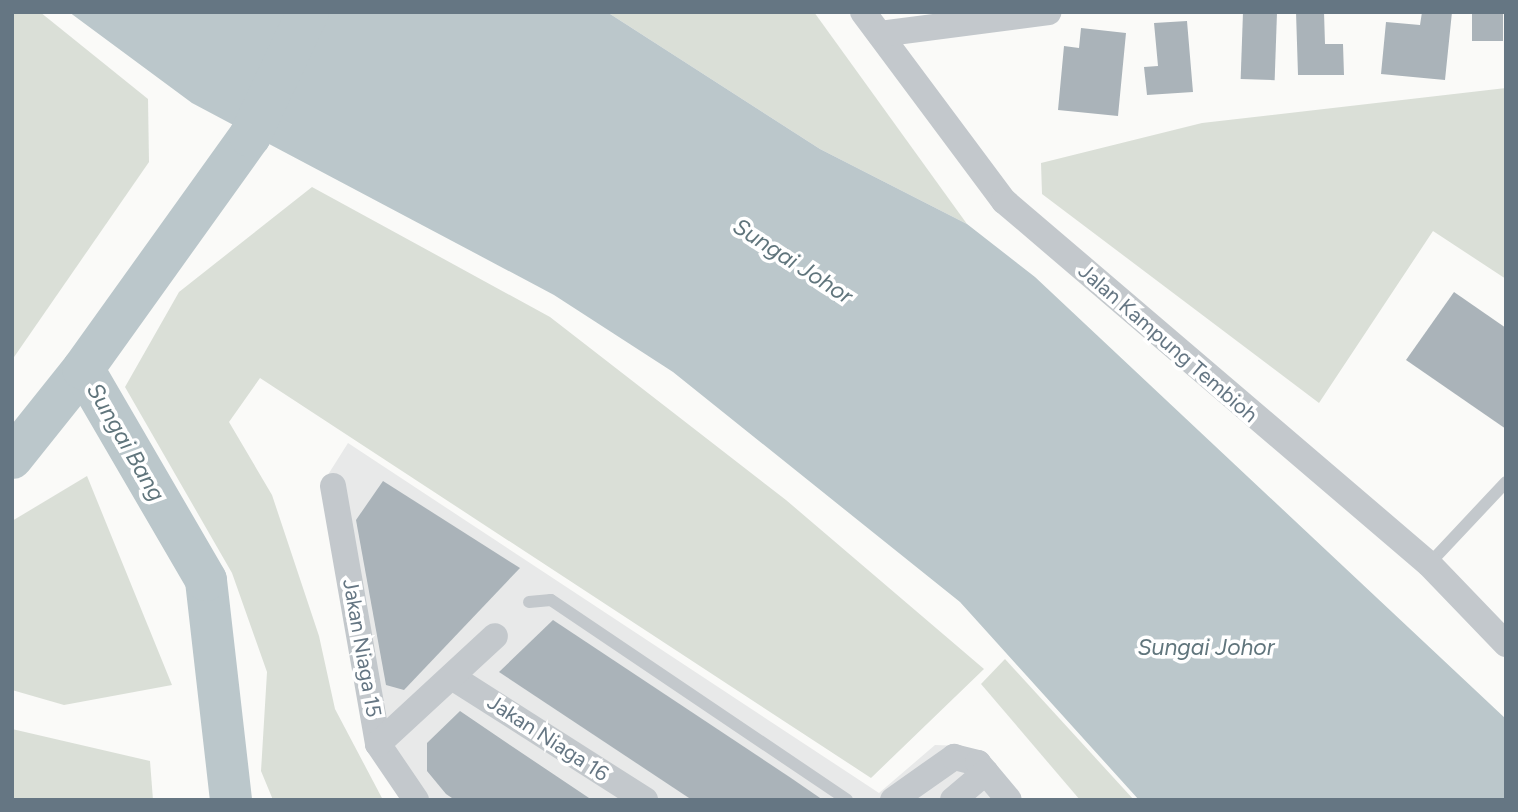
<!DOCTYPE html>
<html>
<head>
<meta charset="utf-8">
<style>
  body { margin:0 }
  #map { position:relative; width:1518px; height:812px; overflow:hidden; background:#fafaf8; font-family:Figtree,sans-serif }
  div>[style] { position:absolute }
  .built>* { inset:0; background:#e8e9e9 }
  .green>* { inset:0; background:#dadfd7 }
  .water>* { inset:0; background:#bbc7cb }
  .river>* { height:42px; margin:-21px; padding:0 21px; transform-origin:21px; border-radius:21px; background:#bbc7cb }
  .building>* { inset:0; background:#aab3b9; transform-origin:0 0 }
  .lane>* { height:12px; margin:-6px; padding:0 6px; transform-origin:6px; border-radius:6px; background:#c3c8cc }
  .street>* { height:26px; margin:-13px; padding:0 13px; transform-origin:13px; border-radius:13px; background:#c3c8cc }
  span { translate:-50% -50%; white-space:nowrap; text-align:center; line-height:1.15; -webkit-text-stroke:7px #fff; paint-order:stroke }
  .street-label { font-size:21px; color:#657683 }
  .water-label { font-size:23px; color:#60757c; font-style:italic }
  .frame { position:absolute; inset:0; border:14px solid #657683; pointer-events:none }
</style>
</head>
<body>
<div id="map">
  <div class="built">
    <div style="clip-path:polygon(348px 443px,879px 793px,935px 745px,963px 746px,1021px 800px,403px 800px,324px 481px)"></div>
  </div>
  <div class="green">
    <div style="clip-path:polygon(12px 12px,40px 12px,148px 99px,149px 162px,12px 360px)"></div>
    <div style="clip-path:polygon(607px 12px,814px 12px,967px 224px,820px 149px)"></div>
    <div style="clip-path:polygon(1506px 88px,1506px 279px,1433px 231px,1319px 403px,1042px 194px,1041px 163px,1202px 123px)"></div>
    <div style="clip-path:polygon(312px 187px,550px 317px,786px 500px,984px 669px,871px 778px,260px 378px,229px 422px,272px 495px,319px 636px,335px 709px,383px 800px,273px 800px,261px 771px,267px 672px,232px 573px,125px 387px,179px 292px)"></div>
    <div style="clip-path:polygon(87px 476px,172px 685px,64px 705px,12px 690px,12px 521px)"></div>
    <div style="clip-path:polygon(1005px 659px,1134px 800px,1080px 800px,981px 684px)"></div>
    <div style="clip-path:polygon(12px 729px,150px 761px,153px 800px,12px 800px)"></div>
  </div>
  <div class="water">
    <div style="clip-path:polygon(69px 12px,607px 12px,820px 149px,967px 224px,1035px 277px,1506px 719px,1506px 800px,1139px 800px,960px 602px,673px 372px,554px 295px,192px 103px)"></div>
  </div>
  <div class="river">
    <div style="left:12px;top:458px;width:114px;rotate:-51.4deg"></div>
    <div style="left:231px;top:800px;width:221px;rotate:-96.5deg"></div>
    <div style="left:206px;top:580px;width:244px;rotate:-120.2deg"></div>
    <div style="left:83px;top:369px;width:287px;rotate:-54.4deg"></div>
    <div style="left:250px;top:136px;width:137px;rotate:-64.9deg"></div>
  </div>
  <div class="building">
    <div style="left:1243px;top:12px;width:34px;height:67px;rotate:2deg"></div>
    <div style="clip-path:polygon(1296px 12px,1324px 12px,1325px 44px,1343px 44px,1344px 75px,1298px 75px)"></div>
    <div style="clip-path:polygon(1422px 12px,1452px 12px,1445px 80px,1381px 74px,1386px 22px,1420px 25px)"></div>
    <div style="left:1472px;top:12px;width:31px;height:29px"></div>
    <div style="clip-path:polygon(1187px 21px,1193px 92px,1147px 95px,1144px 67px,1158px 66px,1154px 23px)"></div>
    <div style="clip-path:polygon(1081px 28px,1126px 33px,1118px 116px,1058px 110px,1064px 46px,1079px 48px)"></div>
    <div style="clip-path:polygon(1454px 292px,1506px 328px,1506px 429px,1406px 360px)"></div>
    <div style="clip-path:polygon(383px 481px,520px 568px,404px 690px,386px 685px,356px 520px)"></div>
    <div style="clip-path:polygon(553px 620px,791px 778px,823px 800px,692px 800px,499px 672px)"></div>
    <div style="clip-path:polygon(460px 711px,510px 745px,592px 800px,455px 800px,446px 794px,427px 771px,427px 743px)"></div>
  </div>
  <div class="lane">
    <div style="left:1429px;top:564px;width:112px;rotate:-46.8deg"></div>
    <div style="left:529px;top:602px;width:22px;rotate:-5deg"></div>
    <div style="left:551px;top:600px;width:357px;rotate:34deg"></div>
  </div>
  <div class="street">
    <div style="left:863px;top:12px;width:236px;rotate:53.3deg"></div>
    <div style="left:1004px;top:201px;width:559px;rotate:40.5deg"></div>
    <div style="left:1429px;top:564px;width:111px;rotate:46.1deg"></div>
    <div style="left:880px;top:34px;width:170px;rotate:-7.4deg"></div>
    <div style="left:333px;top:486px;width:262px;rotate:80.1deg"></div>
    <div style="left:378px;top:744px;width:68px;rotate:55.8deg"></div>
    <div style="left:452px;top:677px;width:229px;rotate:32.5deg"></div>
    <div style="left:378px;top:744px;width:159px;rotate:-42.7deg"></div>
    <div style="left:893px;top:800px;width:75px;rotate:-35.2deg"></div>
    <div style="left:954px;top:757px;width:25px;rotate:14deg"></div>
    <div style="left:978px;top:763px;width:48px;rotate:50deg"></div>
    <div style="left:953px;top:800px;width:43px;rotate:-40.3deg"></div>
  </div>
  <div class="street-label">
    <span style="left:1168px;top:343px;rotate:41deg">Jalan Kampung Tembioh</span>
    <span style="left:362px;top:648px;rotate:80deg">Jakan Niaga 15</span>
    <span style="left:548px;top:738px;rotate:33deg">Jakan Niaga 16</span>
  </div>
  <div class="water-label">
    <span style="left:793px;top:261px;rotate:33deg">Sungai Johor</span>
    <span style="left:126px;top:442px;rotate:60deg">Sungai Bang</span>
    <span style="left:1206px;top:647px">Sungai Johor</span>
  </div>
  <div class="frame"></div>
</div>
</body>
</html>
